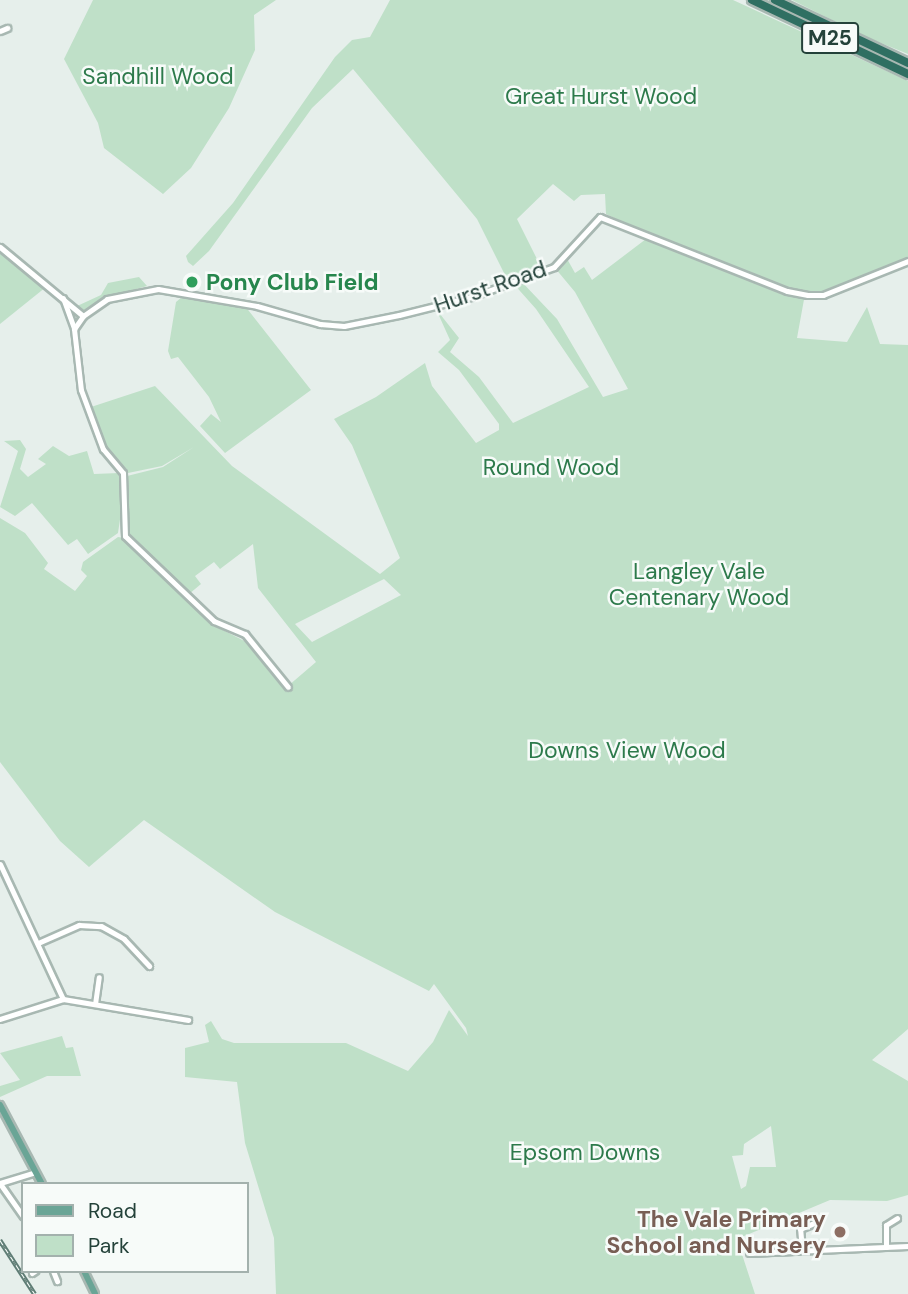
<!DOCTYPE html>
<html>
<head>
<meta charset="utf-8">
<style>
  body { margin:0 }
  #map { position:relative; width:908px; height:1294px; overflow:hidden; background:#e6efeb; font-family:"DM Sans",sans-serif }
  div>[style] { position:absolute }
  .green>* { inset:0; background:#bfe0c8 }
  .roads { filter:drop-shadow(2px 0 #a8b8b2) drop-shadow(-2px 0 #a8b8b2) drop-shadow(0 2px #a8b8b2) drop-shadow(0 -2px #a8b8b2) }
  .minor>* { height:5px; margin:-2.5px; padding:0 2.5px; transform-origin:2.5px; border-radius:2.5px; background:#fff }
  .major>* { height:6px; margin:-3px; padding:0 3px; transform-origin:3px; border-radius:3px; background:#6aa596 }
  .highway>* { height:8px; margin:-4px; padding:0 4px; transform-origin:4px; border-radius:4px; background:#2f6f62 }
  .rail>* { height:4.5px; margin-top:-2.25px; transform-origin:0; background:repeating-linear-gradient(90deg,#f7fbf9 0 5px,#5f7d75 0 10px); box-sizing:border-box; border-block:2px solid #5f7d75 }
  .dots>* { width:19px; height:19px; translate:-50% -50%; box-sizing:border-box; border:4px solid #f7fbf9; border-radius:50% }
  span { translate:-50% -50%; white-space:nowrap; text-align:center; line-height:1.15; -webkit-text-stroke:5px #f7fbf9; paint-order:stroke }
  .shield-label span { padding:2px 5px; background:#f7fbf9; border:2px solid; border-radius:5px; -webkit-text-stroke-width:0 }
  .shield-label { font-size:21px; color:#24423a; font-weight:700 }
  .park-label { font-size:23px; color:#2d7a4b }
  .leisure-label { font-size:23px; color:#27864d; font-weight:700 }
  .left { translate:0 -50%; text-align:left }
  .street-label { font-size:23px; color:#24423a }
  .education-label { font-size:23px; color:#785e54; font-weight:700 }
  .right { translate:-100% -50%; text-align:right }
  .legend { position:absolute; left:21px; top:1182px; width:228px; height:91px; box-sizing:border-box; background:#f7fbf9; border:2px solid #a3b1ad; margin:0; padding:9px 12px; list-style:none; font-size:21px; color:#24423a }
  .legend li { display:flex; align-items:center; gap:14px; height:35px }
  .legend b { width:35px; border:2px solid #a3b1ad }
</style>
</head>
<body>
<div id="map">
  <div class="green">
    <div style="clip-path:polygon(93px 0,276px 0,254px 15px,255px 50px,229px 108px,191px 168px,163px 194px,104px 148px,98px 123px,64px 59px)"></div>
    <div style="clip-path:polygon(evenodd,390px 0,733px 0,908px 81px,908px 258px,828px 292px,805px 294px,797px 338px,847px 342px,867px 307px,880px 344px,908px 345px,908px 1029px,872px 1060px,908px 1081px,908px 1195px,887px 1201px,830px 1200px,737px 1239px,755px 1294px,276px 1294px,274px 1238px,245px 1143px,237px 1082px,185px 1077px,185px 1048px,209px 1042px,205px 1025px,211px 1021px,222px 1039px,234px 1043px,346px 1043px,408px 1071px,433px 1042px,449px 1010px,468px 1036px,466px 1028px,434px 984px,429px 991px,275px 912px,144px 820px,89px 867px,60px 841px,0 762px,0 518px,25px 533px,48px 563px,44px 569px,75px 591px,87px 576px,81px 570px,83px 562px,118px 537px,124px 538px,217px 627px,262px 650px,288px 686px,316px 662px,258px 588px,253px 544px,220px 569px,214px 562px,195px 576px,201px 584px,189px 594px,128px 534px,127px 476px,163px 467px,194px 447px,162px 466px,128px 473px,105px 447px,91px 407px,155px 386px,232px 466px,380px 574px,400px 558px,352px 445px,334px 419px,376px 397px,425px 363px,432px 386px,476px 443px,499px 430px,499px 424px,459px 370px,438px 352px,450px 340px,436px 309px,459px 338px,450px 352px,479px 377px,513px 423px,589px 387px,536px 309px,512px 282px,519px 279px,557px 319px,603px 397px,628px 389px,575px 292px,555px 268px,566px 257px,575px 273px,584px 267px,592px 280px,646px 239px,635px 228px,606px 214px,605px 194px,581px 195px,574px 201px,553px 184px,517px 219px,541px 267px,507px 279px,477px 219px,353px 69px,312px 108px,209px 251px,193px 266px,188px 262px,186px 256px,233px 203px,335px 57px,352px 40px,370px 37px,390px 0,384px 579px,401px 595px,312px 642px,295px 624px,384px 579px,390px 0,771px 1126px,776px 1167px,750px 1167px,746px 1186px,741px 1189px,732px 1156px,743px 1155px,744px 1144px,771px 1126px)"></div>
    <div style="clip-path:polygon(792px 0,908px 0,908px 54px,866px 37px)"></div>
    <div style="clip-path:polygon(0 250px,46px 287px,0 324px)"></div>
    <div style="clip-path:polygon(139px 277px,147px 286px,112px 296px,83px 314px,75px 307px,101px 295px,108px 283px)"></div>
    <div style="clip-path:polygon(182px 297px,245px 306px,311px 390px,225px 453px,200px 426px,211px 414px,221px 422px,209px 397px,178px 357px,171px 359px,168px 351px,176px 302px)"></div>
    <div style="clip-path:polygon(20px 440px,26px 449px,20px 469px,28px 477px,46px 464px,38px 459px,53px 446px,69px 456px,87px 451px,94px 474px,119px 473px,123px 499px,118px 533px,88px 554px,77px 539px,68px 545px,32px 503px,15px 516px,0 507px,18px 451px,4px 441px)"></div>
    <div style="clip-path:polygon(62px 1036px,66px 1048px,73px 1047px,81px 1076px,47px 1076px,0 1097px,0 1086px,20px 1080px,0 1053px)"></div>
  </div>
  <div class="roads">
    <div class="minor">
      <div style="left:0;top:31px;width:8px;rotate:-23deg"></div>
      <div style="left:0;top:247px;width:108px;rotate:39.7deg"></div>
      <div style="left:63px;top:298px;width:33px;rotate:70deg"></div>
      <div style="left:74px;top:329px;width:61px;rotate:83.5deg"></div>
      <div style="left:81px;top:390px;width:63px;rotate:69.6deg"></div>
      <div style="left:103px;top:449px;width:31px;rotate:50deg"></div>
      <div style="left:123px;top:473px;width:63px;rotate:88.2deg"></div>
      <div style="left:125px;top:536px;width:123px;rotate:43.7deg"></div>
      <div style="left:214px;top:621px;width:34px;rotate:23deg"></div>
      <div style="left:245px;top:634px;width:68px;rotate:50.9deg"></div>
      <div style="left:74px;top:329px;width:16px;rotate:-55deg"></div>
      <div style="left:83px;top:316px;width:29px;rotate:-35deg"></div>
      <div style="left:107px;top:299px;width:52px;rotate:-11.1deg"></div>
      <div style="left:158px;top:289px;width:100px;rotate:9.7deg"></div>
      <div style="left:257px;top:306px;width:66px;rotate:15.9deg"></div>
      <div style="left:320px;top:324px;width:24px;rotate:5deg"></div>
      <div style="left:344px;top:326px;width:56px;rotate:-11.3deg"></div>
      <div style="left:399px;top:315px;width:74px;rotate:-14deg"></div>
      <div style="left:471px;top:297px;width:88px;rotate:-19.9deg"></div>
      <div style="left:554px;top:267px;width:68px;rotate:-47.4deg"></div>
      <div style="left:600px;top:217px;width:201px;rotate:21.6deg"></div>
      <div style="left:787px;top:291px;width:21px;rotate:11deg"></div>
      <div style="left:808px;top:295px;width:15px"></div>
      <div style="left:823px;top:295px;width:92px;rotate:-21.8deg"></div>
      <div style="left:0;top:864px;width:149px;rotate:65deg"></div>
      <div style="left:63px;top:999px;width:66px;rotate:162.4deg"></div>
      <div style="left:38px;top:943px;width:45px;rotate:-23.7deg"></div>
      <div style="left:79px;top:925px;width:22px;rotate:3deg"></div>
      <div style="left:101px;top:926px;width:26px;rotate:29deg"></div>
      <div style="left:124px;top:939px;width:37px;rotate:47deg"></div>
      <div style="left:63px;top:999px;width:127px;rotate:9.5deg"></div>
      <div style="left:95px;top:1004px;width:27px;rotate:-82deg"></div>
      <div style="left:0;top:1183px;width:37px;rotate:-17deg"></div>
      <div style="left:1px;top:1185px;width:38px;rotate:55deg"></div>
      <div style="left:886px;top:1247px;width:22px;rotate:-90deg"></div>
      <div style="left:886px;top:1225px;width:13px;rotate:-32deg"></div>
      <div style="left:802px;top:1250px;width:21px;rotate:-95deg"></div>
      <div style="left:800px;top:1229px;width:13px;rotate:-23deg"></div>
      <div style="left:749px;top:1253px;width:159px;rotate:-2.5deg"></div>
      <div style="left:53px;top:1271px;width:11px;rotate:68deg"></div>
      <div style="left:32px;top:1273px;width:4px;rotate:-34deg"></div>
    </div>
    <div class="major">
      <div style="left:0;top:1105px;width:89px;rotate:62deg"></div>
      <div style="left:84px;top:1271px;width:25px;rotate:64deg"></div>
    </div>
    <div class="highway">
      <div style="left:752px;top:0;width:173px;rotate:25.4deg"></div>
      <div style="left:775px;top:0;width:147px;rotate:25.3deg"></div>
    </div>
  </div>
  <div class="rail">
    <div style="left:0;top:1240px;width:64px;rotate:57.1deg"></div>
  </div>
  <div class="dots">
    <div style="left:192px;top:282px;background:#2e9e5b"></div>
    <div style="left:840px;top:1232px;background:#8d6e63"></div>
  </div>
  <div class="shield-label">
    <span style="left:830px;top:38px">M25</span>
  </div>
  <div class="park-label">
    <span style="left:158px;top:76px">Sandhill Wood</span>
    <span style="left:601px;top:96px">Great Hurst Wood</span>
    <span style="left:551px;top:467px">Round Wood</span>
    <span style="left:699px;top:584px">Langley Vale<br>Centenary Wood</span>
    <span style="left:627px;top:750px">Downs View Wood</span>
    <span style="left:585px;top:1152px">Epsom Downs</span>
  </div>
  <div class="leisure-label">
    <span class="left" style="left:206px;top:282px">Pony Club Field</span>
  </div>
  <div class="street-label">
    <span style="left:490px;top:287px;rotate:-19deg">Hurst Road</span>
  </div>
  <div class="education-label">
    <span class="right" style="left:826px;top:1232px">The Vale Primary<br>School and Nursery</span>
  </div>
  <ul class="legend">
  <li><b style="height:9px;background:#6aa596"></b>Road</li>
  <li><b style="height:19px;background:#bfe0c8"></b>Park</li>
  </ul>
</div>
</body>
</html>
